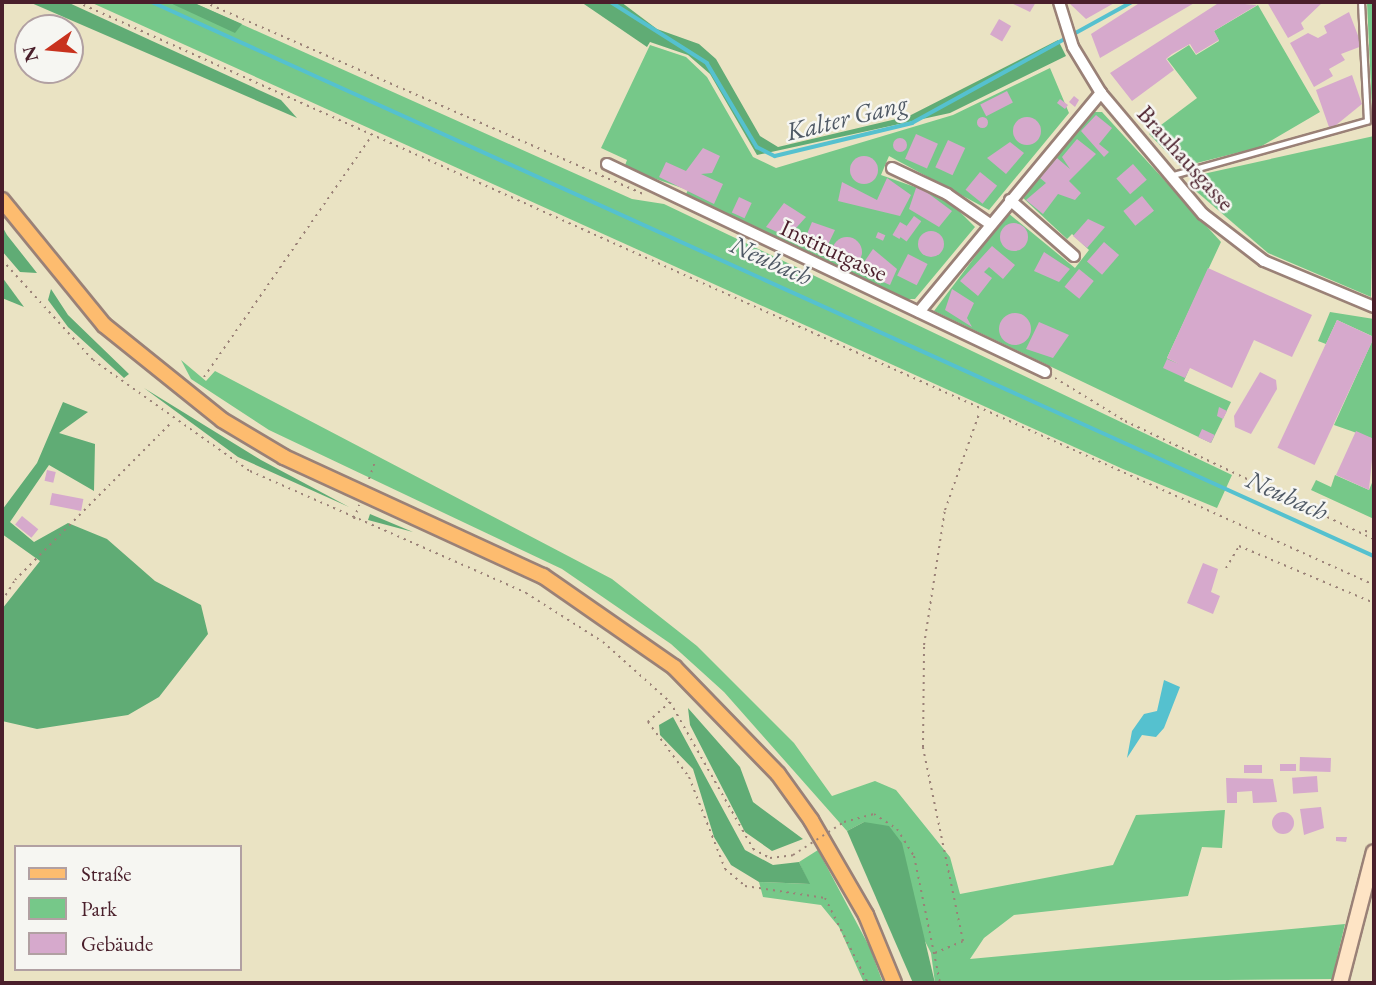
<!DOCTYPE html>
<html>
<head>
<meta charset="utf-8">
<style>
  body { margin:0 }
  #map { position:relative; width:1376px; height:985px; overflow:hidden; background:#eae3c3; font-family:"EB Garamond",serif }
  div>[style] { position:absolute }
  .green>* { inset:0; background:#76c889 }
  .forest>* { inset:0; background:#60ac75 }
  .water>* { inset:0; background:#55c1cf }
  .stream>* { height:3.5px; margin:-1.75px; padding:0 1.75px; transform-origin:1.75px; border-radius:1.75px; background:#55c1cf }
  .building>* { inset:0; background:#d6a9cc; transform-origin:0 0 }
  .round { border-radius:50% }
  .path>* { height:2px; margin-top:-1px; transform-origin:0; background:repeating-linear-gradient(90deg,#9a8177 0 2px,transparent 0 7px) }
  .roads { filter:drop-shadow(2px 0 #9a8177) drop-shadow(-2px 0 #9a8177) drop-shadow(0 2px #9a8177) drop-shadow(0 -2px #9a8177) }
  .lane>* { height:4.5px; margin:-2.25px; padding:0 2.25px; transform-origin:2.25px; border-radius:2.25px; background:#fff }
  .street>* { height:10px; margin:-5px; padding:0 5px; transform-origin:5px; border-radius:5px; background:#fff }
  .secondary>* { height:14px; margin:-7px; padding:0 7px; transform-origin:7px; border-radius:7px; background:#fee4c5 }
  .primary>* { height:14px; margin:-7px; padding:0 7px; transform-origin:7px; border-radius:7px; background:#fdbc6f }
  .path-bridge>* { height:2px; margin-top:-1px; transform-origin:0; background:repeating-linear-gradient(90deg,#9a8177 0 2px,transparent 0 7px) }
  span { translate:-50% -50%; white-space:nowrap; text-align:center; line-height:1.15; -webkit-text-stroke:5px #f6f6f2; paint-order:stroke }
  .street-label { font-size:24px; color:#4a1f2b }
  .water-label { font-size:26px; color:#4e5864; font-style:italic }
  .frame { position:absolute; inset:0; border:4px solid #4a1f2b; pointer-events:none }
  .legend { position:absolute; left:14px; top:845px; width:228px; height:126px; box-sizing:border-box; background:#f6f6f2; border:2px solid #b1a0a2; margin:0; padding:9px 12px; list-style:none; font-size:21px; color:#4a1f2b }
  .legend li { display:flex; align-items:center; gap:14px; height:35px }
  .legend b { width:35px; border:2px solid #b1a0a2 }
  .north { position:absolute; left:14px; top:14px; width:70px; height:70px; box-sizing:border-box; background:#f6f6f2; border:2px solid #b1a0a2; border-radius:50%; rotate:255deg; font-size:19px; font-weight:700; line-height:28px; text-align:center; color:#4a1f2b }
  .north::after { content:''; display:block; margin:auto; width:24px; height:32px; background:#c8321e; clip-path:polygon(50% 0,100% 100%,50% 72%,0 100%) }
</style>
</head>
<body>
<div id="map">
  <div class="green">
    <div style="clip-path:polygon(90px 2px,192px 2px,632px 199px,664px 204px,1232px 475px,1217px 508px,1123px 469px)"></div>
    <div style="clip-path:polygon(1367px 2px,1374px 2px,1374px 131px,1373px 130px)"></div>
    <div style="clip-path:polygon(1258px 5px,1320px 112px,1260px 147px,1181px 167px,1149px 134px,1197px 98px,1167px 59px,1189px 45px,1196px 55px,1219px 41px,1214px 31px)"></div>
    <div style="clip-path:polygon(650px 45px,686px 57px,707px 77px,753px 157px,776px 168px,953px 115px,1050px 68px,1069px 113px,989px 210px,889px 156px,881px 175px,946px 198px,975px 227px,915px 299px,906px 299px,684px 198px,688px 190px,624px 168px,627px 160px,601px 148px)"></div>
    <div style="clip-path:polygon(1092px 112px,1102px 112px,1221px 242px,1167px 358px,1189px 369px,1184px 381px,1231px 402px,1211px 443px,934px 311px,1008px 213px,1075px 268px,1089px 250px,1072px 234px,1067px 239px,1022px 197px)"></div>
    <div style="clip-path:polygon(1374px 136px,1371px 297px,1268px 253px,1190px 186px,1194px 176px)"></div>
    <div style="clip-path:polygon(1330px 312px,1374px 319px,1374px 439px,1334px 425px,1374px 337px,1337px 320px,1326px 344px,1318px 341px)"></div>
    <div style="clip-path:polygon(181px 360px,206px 381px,215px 371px,612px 579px,697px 646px,794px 743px,832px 796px,875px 781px,896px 790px,950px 857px,960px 894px,1113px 865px,1136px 815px,1225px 810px,1222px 848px,1202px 847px,1188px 896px,1014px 915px,984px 938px,970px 959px,1345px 924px,1332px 979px,935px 983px,931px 953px,864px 822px,847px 831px,724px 692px,671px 644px,562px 569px,269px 430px,191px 379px)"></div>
    <div style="clip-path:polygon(1335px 475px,1369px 490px,1374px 478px,1374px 519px,1311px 490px,1316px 480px,1331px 487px)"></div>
    <div style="clip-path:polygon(818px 850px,870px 948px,883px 983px,864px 983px,839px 927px,821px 905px,763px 897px,759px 882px,809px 884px,799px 862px)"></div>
  </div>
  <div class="forest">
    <div style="clip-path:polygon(29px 2px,67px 2px,281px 100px,297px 118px)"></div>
    <div style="clip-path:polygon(168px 2px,192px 2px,242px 24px,235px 33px)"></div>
    <div style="clip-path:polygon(581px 2px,621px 2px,657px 29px,699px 44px,716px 59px,760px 136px,778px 147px,909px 116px,1058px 40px,1066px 56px,950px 113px,757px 155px,710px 74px,688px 55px,650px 42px,647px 47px)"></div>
    <div style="clip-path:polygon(2px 226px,7px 235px,37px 273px,20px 272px,2px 251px)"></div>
    <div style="clip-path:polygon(2px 277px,24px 307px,2px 298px)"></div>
    <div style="clip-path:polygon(51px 289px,68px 315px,129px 374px,124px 378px,68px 327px,48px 300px)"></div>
    <div style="clip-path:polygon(144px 388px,261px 460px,349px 507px,238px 457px)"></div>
    <div style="clip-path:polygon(63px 402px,88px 412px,59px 433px,95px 444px,94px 491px,49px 465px,10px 522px,34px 542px,68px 523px,107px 539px,155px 581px,201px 605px,208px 634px,159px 697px,128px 715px,37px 729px,2px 721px,2px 609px,40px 561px,2px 534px,2px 510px,37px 463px)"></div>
    <div style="clip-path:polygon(370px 514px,413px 532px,368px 520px)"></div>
    <div style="clip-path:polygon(688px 708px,740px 767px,753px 802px,803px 839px,772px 851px,745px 832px,690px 725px)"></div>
    <div style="clip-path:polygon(673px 717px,745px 850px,773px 865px,799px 862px,810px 884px,759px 882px,731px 865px,714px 837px,693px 769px,660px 735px,659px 725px)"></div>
    <div style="clip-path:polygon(864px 822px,889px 826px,902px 843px,935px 983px,913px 983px,847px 831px)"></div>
  </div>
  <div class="water">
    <div style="clip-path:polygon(1164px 680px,1180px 687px,1164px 728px,1156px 737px,1142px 735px,1127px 758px,1132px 731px,1144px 714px,1157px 711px)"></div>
  </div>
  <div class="stream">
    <div style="left:152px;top:2px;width:1342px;rotate:24.39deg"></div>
    <div style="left:611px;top:2px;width:114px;rotate:32.4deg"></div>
    <div style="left:707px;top:63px;width:98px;rotate:59.2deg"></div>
    <div style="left:757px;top:147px;width:20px;rotate:27deg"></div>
    <div style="left:775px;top:156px;width:141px;rotate:-13.5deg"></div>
    <div style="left:912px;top:123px;width:251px;rotate:-28.8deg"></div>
  </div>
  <div class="building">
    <div style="clip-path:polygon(1009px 2px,1036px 2px,1030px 12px)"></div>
    <div style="clip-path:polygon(1068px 2px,1116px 2px,1086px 19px)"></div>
    <div style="clip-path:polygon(1141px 2px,1196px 2px,1100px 58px,1091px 34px)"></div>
    <div style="clip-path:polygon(1220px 2px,1257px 5px,1214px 31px,1219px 40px,1196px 54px,1190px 44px,1172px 54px,1166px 59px,1174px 70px,1132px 101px,1110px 73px)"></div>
    <div style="clip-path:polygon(1267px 2px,1323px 2px,1301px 23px,1304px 29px,1288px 38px)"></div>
    <div style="clip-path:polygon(1349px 12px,1362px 46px,1341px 54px,1345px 60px,1329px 69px,1333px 76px,1314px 87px,1290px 43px,1308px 33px,1318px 38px,1327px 33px,1324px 26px)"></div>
    <div style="left:999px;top:19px;width:14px;height:18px;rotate:30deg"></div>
    <div style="clip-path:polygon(1352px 75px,1362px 104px,1330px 130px,1316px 90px)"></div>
    <div style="left:1007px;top:91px;width:13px;height:30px;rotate:63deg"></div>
    <div style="clip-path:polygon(1074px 96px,1079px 100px,1075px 107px,1069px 102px)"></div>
    <div style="left:1060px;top:99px;width:10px;height:5px;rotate:37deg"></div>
    <div style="clip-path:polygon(1096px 115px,1112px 128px,1099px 144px,1109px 152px,1104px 157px,1081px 131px)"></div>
    <div class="round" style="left:976.5px;top:116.5px;width:11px;height:11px"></div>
    <div class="round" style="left:1013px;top:117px;width:28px;height:28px"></div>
    <div style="left:916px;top:134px;width:24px;height:27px;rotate:24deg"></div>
    <div class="round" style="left:893px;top:138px;width:14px;height:14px"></div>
    <div style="clip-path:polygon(1077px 139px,1096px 154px,1069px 181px,1081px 193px,1075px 200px,1058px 194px,1043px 214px,1026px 200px,1046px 183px,1040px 178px,1057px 158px,1070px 169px,1062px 157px)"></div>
    <div style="left:948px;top:140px;width:19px;height:30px;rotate:25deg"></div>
    <div style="clip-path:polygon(1010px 142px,1024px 153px,1006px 174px,987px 158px)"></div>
    <div style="clip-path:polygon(703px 148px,720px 156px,712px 173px,701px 174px,723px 184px,714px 204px,659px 177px,666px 162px,686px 171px)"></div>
    <div class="round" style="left:850px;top:156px;width:28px;height:28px"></div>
    <div style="left:1133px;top:164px;width:21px;height:22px;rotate:49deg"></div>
    <div style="left:980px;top:172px;width:22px;height:23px;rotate:39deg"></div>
    <div style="clip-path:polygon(887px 178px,911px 195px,900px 216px,838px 201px,842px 182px,877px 200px)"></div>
    <div style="clip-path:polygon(917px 185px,952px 211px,939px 227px,909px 209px)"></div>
    <div style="left:1142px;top:196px;width:19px;height:24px;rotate:51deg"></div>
    <div style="left:739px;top:197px;width:14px;height:17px;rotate:25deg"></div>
    <div style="clip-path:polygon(784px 203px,806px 217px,788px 237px,766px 227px)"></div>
    <div style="left:914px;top:216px;width:9px;height:25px;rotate:36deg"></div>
    <div style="clip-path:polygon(1088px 219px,1105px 227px,1087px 248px,1073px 236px)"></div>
    <div style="clip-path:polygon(812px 222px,835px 230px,825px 251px,804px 241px)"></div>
    <div style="left:900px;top:222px;width:8px;height:15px;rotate:30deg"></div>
    <div class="round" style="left:1000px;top:223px;width:28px;height:28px"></div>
    <div class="round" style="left:918px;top:231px;width:26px;height:26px"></div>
    <div style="left:878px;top:232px;width:8px;height:6px;rotate:23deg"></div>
    <div class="round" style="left:832px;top:237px;width:30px;height:30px"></div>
    <div style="left:1104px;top:242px;width:20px;height:26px;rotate:41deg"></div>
    <div style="clip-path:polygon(992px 246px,1015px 265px,1003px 279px,989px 267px,984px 272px,992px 278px,978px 296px,960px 281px)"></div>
    <div style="clip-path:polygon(873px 249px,897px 269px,890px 285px,858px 271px)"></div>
    <div style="clip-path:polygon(1044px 252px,1070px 269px,1059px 282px,1034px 271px)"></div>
    <div style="left:908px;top:254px;width:22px;height:24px;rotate:27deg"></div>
    <div style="clip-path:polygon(1208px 268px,1312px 315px,1292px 357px,1254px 340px,1232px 388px,1190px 368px,1185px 378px,1163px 368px,1167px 359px,1179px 364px,1167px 358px)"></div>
    <div style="left:1079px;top:269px;width:19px;height:23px;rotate:39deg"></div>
    <div style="clip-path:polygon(952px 289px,974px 303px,967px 318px,972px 327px,945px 310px)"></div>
    <div class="round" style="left:999px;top:313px;width:32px;height:32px"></div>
    <div style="left:1337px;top:320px;width:41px;height:141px;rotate:25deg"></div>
    <div style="clip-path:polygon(1039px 322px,1069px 335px,1053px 358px,1026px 349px)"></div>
    <div style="clip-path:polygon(1260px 372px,1276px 380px,1277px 389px,1251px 434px,1235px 427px,1234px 416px)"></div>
    <div style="clip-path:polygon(1219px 407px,1227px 411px,1223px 419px,1217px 416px)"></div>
    <div style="left:1202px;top:429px;width:14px;height:9px;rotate:25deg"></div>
    <div style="clip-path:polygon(1356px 431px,1374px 439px,1369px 490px,1336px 475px)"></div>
    <div style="left:47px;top:470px;width:9px;height:11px;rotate:13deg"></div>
    <div style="left:52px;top:493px;width:32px;height:12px;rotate:11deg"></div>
    <div style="left:22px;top:516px;width:21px;height:11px;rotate:39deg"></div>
    <div style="clip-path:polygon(1203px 563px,1218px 569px,1211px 592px,1220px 596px,1213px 614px,1187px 603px)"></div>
    <div style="left:1300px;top:757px;width:31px;height:14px;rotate:2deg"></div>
    <div style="left:1280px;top:764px;width:16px;height:7px"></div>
    <div style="left:1244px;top:765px;width:18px;height:8px"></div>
    <div style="left:1317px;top:776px;width:16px;height:25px;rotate:86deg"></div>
    <div style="clip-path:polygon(1226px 778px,1273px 779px,1277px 802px,1253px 803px,1252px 791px,1237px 792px,1237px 803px,1227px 803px)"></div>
    <div style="clip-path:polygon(1321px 807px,1324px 828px,1304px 835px,1300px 809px)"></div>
    <div class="round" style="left:1272px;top:812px;width:22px;height:22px"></div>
    <div style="clip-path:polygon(1336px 837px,1347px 837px,1346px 842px,1336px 841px)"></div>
  </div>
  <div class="path">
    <div style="left:77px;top:2px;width:1422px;rotate:24.2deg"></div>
    <div style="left:204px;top:2px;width:482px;rotate:23.6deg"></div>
    <div style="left:2px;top:260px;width:135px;rotate:47.7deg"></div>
    <div style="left:93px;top:360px;width:192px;rotate:35.3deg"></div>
    <div style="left:250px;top:471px;width:302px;rotate:23.8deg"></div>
    <div style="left:526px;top:593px;width:91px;rotate:32.5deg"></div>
    <div style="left:603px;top:642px;width:90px;rotate:41.8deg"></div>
    <div style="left:670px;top:702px;width:169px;rotate:60.5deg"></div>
    <div style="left:753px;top:849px;width:19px;rotate:28deg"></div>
    <div style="left:770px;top:858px;width:23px;rotate:-7deg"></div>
    <div style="left:204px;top:377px;width:292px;rotate:-55.2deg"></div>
    <div style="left:1055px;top:378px;width:82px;rotate:31.6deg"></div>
    <div style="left:1125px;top:421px;width:276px;rotate:25.4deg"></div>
    <div style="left:369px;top:479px;width:18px;rotate:-71deg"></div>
    <div style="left:354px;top:519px;width:15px;rotate:-70deg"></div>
    <div style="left:1365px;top:531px;width:9px;rotate:6deg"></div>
    <div style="left:1226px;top:568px;width:26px;rotate:-59deg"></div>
    <div style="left:1239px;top:546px;width:147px;rotate:22.9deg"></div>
    <div style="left:2px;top:601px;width:25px;rotate:-58deg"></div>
    <div style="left:15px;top:580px;width:223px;rotate:-45.2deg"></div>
    <div style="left:670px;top:702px;width:30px;rotate:138deg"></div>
    <div style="left:648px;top:722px;width:69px;rotate:53.3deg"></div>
    <div style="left:689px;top:777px;width:99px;rotate:68.6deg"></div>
    <div style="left:725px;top:869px;width:26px;rotate:40deg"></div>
    <div style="left:745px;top:886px;width:81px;rotate:8.5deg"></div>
    <div style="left:825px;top:898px;width:95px;rotate:63.2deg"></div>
    <div style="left:844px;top:822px;width:31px;rotate:-15deg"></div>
    <div style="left:874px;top:814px;width:27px;rotate:33deg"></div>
    <div style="left:897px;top:829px;width:32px;rotate:58deg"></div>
    <div style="left:914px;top:856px;width:130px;rotate:78.4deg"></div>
    <div style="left:935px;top:953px;width:30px;rotate:-23deg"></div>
    <div style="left:963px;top:941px;width:198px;rotate:-101.7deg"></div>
    <div style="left:923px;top:747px;width:102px;rotate:-89.4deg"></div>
    <div style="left:924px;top:645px;width:137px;rotate:-81.2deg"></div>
    <div style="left:945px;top:510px;width:102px;rotate:-70.5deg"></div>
  </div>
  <div class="roads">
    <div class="lane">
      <div style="left:1173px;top:175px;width:201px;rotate:-15.6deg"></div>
      <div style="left:1367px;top:121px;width:119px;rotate:-92.9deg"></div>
    </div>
    <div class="street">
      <div style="left:1059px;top:2px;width:47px;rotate:72.7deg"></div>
      <div style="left:1073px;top:47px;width:54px;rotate:58.7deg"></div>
      <div style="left:1101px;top:93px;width:158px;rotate:49.9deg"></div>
      <div style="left:1203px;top:214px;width:77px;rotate:37.6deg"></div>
      <div style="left:1264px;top:261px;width:119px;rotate:22.7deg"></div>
      <div style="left:607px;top:164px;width:485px;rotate:25.4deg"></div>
      <div style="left:892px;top:168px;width:61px;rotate:25.3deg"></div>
      <div style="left:947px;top:194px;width:52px;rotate:34.9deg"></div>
      <div style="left:1010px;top:200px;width:85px;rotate:41.2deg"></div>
      <div style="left:919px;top:312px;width:285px;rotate:-50.3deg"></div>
    </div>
    <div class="secondary">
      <div style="left:1340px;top:983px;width:135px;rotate:-75.5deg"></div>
    </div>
    <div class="primary">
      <div style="left:2px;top:200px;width:161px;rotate:50.8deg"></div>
      <div style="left:104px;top:325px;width:151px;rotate:38.8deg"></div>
      <div style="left:222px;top:420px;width:72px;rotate:30.8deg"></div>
      <div style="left:284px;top:457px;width:285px;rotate:24.7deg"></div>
      <div style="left:543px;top:576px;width:160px;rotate:34.8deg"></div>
      <div style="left:674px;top:667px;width:149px;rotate:45.8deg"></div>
      <div style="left:778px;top:774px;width:57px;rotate:54.3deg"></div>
      <div style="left:811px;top:820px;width:110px;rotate:59.9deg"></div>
      <div style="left:866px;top:915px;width:74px;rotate:67.6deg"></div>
    </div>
  </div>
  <div class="path-bridge">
    <div style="left:793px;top:855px;width:61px;rotate:-32.9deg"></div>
  </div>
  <div class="street-label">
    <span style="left:1186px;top:158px;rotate:48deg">Brauhausgasse</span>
    <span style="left:834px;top:250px;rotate:25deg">Institutgasse</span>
  </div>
  <div class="water-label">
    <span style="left:847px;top:118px;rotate:-14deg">Kalter Gang</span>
    <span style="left:771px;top:261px;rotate:24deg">Neubach</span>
    <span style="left:1287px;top:496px;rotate:24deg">Neubach</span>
  </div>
  <div class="frame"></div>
  <ul class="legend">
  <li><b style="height:9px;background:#fdbc6f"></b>Straße</li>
  <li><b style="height:19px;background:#76c889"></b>Park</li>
  <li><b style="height:19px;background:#d6a9cc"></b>Gebäude</li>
  </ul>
  <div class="north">N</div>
</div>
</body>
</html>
